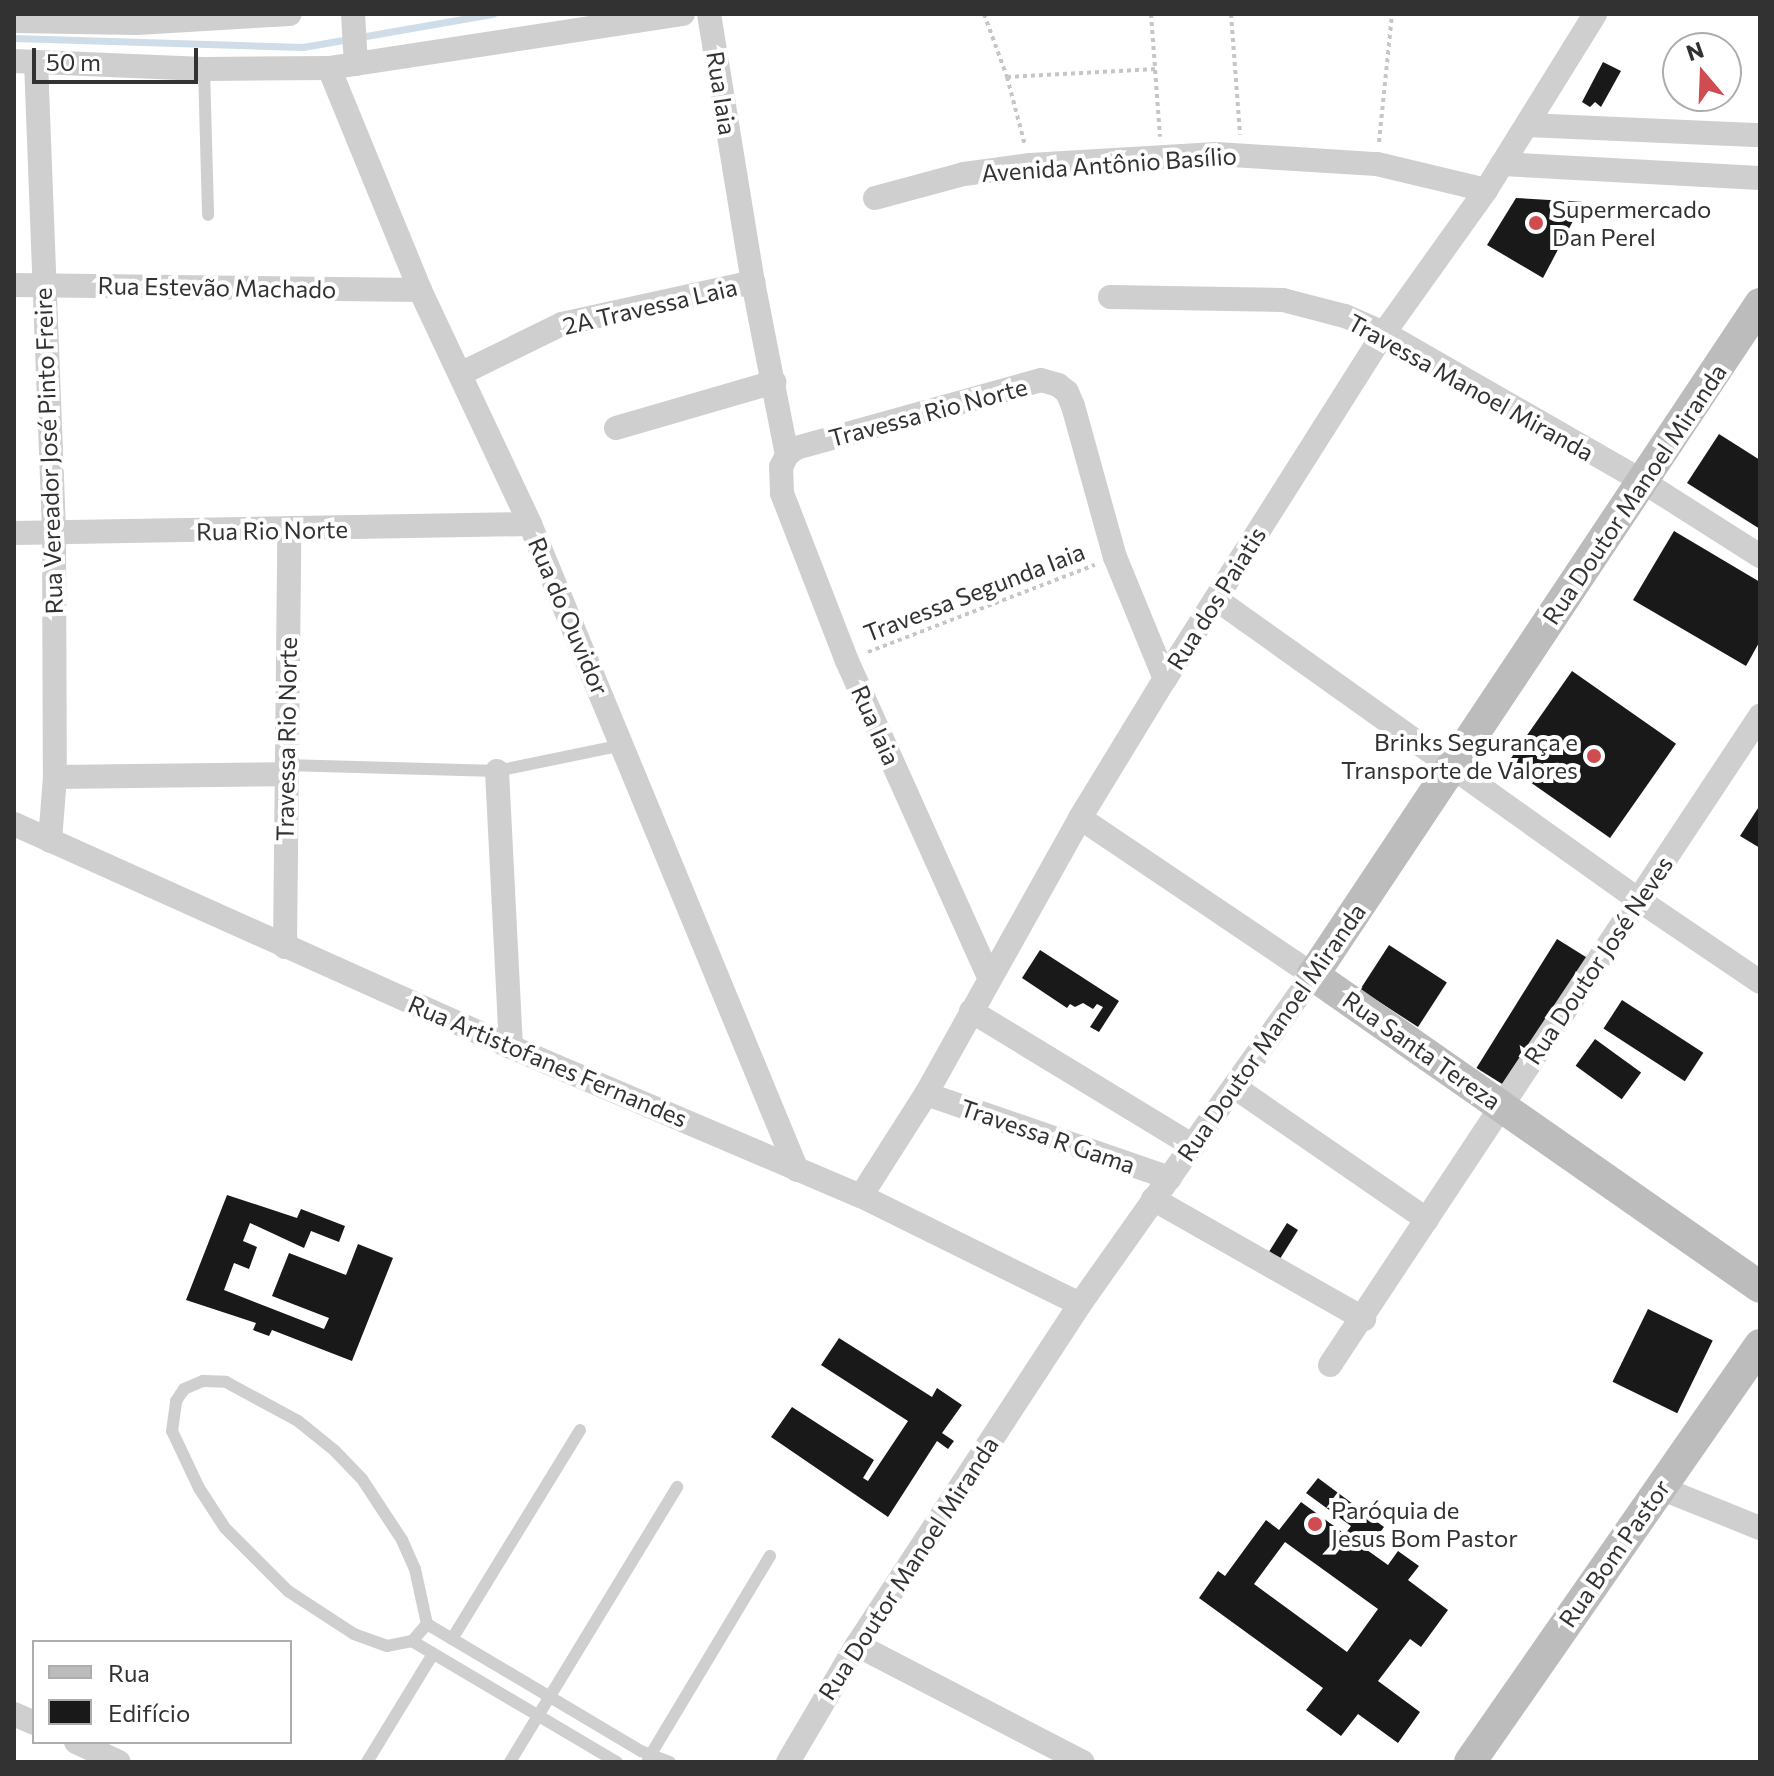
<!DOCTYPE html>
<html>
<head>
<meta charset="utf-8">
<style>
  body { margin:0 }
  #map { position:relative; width:1774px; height:1776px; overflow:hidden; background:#fff; font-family:Commissioner,sans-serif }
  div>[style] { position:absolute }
  .stream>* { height:7px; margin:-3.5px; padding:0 3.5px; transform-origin:3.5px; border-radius:3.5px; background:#cfdde8 }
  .building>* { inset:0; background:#191919; transform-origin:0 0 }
  .path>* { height:4px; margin-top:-2px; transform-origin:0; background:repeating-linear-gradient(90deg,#c6c6c6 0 4px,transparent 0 8px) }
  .lane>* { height:12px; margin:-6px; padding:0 6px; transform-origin:6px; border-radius:6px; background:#cfcfcf }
  .street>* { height:24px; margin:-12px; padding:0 12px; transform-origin:12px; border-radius:12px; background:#cfcfcf }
  .secondary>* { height:32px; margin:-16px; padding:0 16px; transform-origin:16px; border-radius:16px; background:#bcbcbc }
  .dots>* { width:22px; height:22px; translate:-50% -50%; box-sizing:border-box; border:4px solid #fff; border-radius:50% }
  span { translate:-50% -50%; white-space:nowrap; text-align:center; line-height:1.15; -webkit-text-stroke:8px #fff; paint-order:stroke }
  .street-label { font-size:24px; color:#323232 }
  .poi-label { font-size:24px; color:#323232 }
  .left { translate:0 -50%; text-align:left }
  .right { translate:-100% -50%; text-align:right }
  .frame { position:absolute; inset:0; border:16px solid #323232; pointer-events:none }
  .legend { position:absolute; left:32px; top:1640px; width:260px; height:104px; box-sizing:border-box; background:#fff; border:2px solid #adadad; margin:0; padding:10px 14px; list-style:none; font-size:24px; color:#323232 }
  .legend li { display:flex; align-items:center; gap:16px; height:40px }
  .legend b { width:40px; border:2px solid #adadad }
  .north { position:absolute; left:1662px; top:32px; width:80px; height:80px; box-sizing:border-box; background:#fff; border:2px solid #adadad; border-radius:50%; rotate:341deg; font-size:22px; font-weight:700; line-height:32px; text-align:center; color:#323232 }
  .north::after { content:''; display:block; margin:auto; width:28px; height:36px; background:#d14c50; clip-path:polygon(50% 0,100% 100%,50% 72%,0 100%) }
  .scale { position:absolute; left:32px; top:48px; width:166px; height:36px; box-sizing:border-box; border:4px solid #323232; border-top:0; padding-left:10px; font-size:24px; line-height:28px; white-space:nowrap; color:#323232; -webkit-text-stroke:6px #fff; paint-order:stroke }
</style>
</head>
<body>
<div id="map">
  <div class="stream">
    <div style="left:14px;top:38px;width:289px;rotate:1.8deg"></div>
    <div style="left:303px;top:47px;width:193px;rotate:-9.9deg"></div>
  </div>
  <div class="building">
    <div style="clip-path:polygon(1603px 62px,1621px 71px,1601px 107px,1595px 102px,1590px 107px,1582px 102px)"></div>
    <div style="clip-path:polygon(1516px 198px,1583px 202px,1543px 278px,1487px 245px)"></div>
    <div style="clip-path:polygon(1719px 434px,1760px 460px,1760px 529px,1687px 483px)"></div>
    <div style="clip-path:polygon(1674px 531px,1760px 582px,1760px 641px,1746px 666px,1633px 600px)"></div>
    <div style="left:1572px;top:671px;width:127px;height:115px;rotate:35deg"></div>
    <div style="clip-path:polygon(1760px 805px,1760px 848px,1740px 836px)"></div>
    <div style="left:1557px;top:939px;width:36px;height:152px;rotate:32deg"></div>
    <div style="left:1389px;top:945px;width:69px;height:53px;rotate:33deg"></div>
    <div style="clip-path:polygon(1040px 950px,1119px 1001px,1099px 1032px,1090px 1027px,1103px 1007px,1097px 1004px,1093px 1009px,1083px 1003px,1075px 1007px,1070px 1004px,1067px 1008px,1022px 978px)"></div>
    <div style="left:1622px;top:1000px;width:97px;height:34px;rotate:33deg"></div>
    <div style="left:1595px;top:1039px;width:57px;height:33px;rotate:36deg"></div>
    <div style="clip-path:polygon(227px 1195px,297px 1218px,301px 1209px,345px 1226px,339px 1242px,311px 1231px,304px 1248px,250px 1223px,243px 1241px,257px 1247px,249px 1269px,234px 1263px,224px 1290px,324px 1329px,329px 1318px,272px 1296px,289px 1253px,346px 1275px,358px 1244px,393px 1258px,352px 1361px,272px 1330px,269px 1336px,253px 1330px,256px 1323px,186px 1300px)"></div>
    <div style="left:1287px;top:1223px;width:13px;height:41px;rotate:32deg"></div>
    <div style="left:1648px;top:1309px;width:72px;height:81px;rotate:26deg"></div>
    <div style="clip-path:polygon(839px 1338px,932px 1397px,937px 1388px,962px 1405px,942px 1433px,954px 1441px,948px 1449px,937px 1441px,888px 1517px,771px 1437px,792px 1407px,874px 1460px,863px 1478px,868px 1481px,908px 1421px,821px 1365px)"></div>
    <div style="clip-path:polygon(evenodd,1318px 1478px,1384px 1527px,1367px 1550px,1388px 1565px,1398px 1551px,1419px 1566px,1408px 1580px,1448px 1610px,1421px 1647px,1410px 1639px,1378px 1681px,1420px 1712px,1398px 1743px,1358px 1714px,1341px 1736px,1306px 1710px,1323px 1688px,1199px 1598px,1218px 1571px,1225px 1576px,1266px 1520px,1279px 1530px,1301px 1502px,1345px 1534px,1351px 1526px,1306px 1493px,1318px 1478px,1285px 1542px,1378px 1609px,1347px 1652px,1254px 1584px,1285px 1542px)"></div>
  </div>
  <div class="path">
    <div style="left:984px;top:14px;width:67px;rotate:69.9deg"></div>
    <div style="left:1007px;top:77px;width:70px;rotate:75.2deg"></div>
    <div style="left:1151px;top:14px;width:123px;rotate:85.8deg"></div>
    <div style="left:1231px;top:14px;width:121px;rotate:85.7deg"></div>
    <div style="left:1007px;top:77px;width:149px;rotate:-3.1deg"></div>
    <div style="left:1379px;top:142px;width:129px;rotate:-84.2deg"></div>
    <div style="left:868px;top:652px;width:243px;rotate:-21deg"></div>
  </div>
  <div class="lane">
    <div style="left:204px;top:69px;width:146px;rotate:88.4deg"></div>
    <div style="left:285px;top:765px;width:212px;rotate:1.6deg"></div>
    <div style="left:497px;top:771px;width:129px;rotate:-11.7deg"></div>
    <div style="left:203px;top:1381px;width:23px;rotate:2deg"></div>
    <div style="left:226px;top:1382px;width:82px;rotate:28.4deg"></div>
    <div style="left:298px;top:1421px;width:46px;rotate:38.9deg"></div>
    <div style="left:334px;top:1450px;width:40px;rotate:46deg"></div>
    <div style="left:362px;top:1479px;width:73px;rotate:56.7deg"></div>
    <div style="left:402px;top:1540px;width:32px;rotate:66deg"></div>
    <div style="left:415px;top:1569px;width:56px;rotate:77.7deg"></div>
    <div style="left:427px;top:1624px;width:23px;rotate:131deg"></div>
    <div style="left:412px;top:1641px;width:25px;rotate:169deg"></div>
    <div style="left:387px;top:1646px;width:35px;rotate:-160deg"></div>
    <div style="left:354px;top:1634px;width:79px;rotate:-146.9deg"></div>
    <div style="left:288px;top:1591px;width:89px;rotate:-135deg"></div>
    <div style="left:225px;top:1528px;width:48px;rotate:-123deg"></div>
    <div style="left:199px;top:1488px;width:63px;rotate:-115.3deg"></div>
    <div style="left:172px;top:1431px;width:30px;rotate:-82deg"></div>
    <div style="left:176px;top:1401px;width:14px;rotate:-56deg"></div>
    <div style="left:184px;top:1389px;width:21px;rotate:-23deg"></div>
    <div style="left:427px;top:1624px;width:249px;rotate:30.7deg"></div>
    <div style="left:641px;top:1751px;width:31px;rotate:21deg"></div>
    <div style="left:452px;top:1639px;width:245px;rotate:-58.5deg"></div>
    <div style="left:412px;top:1641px;width:238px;rotate:30.6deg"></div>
    <div style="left:648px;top:1759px;width:237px;rotate:-59deg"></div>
    <div style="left:367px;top:1762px;width:127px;rotate:-58.6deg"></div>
    <div style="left:510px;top:1762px;width:322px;rotate:-58.7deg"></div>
  </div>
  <div class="street">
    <div style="left:353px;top:14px;width:50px;rotate:86.6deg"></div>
    <div style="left:709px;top:14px;width:272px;rotate:80.7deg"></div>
    <div style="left:753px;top:282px;width:176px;rotate:78.9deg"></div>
    <div style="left:14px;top:21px;width:123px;rotate:0.9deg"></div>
    <div style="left:137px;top:23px;width:153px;rotate:-3.4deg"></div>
    <div style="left:14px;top:61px;width:190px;rotate:2.4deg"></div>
    <div style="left:204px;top:69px;width:125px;rotate:-0.5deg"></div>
    <div style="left:329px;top:68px;width:358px;rotate:-8.7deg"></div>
    <div style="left:36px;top:62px;width:472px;rotate:87.8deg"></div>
    <div style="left:54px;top:534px;width:243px;rotate:89.8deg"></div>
    <div style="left:55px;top:777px;width:64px;rotate:94.5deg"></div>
    <div style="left:329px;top:68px;width:240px;rotate:67.7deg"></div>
    <div style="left:420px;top:290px;width:259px;rotate:64.8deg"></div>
    <div style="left:530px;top:524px;width:699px;rotate:67.54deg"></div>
    <div style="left:1527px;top:125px;width:233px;rotate:2.5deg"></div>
    <div style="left:1502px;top:164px;width:258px;rotate:3.1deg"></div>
    <div style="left:875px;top:198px;width:92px;rotate:-15.1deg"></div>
    <div style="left:964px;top:174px;width:67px;rotate:-7.8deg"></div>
    <div style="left:1030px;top:165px;width:186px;rotate:-3.4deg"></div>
    <div style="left:1216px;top:154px;width:161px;rotate:3.6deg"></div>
    <div style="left:1377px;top:164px;width:112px;rotate:13.4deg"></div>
    <div style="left:14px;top:285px;width:406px;rotate:0.7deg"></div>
    <div style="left:1110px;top:297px;width:173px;rotate:1deg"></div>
    <div style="left:1283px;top:300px;width:64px;rotate:14.5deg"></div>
    <div style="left:1345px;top:316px;width:43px;rotate:23.6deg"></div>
    <div style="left:1384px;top:333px;width:297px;rotate:29.8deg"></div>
    <div style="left:1642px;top:481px;width:140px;rotate:32.4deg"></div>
    <div style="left:460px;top:374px;width:114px;rotate:-26.1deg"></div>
    <div style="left:562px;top:324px;width:196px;rotate:-12.4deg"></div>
    <div style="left:616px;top:428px;width:165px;rotate:-16.2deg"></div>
    <div style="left:14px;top:533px;width:516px;rotate:-1deg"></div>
    <div style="left:1216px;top:599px;width:519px;rotate:35.44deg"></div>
    <div style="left:1639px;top:900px;width:146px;rotate:34.1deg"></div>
    <div style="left:497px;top:771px;width:276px;rotate:87.1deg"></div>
    <div style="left:55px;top:777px;width:230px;rotate:-0.7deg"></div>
    <div style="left:14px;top:824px;width:545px;rotate:24.17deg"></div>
    <div style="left:511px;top:1047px;width:380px;rotate:23.1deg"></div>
    <div style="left:861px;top:1196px;width:244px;rotate:26.3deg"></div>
    <div style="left:285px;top:947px;width:416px;rotate:-89.4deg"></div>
    <div style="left:989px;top:977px;width:346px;rotate:-114.2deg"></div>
    <div style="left:847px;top:661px;width:180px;rotate:-111.2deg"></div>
    <div style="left:782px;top:493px;width:26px;rotate:-92deg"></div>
    <div style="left:781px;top:467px;width:13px;rotate:-63deg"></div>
    <div style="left:787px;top:455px;width:11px;rotate:-38deg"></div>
    <div style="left:796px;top:448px;width:254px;rotate:-15.5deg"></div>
    <div style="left:1041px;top:380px;width:18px;rotate:16deg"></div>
    <div style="left:1058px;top:385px;width:11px;rotate:38deg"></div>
    <div style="left:1067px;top:392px;width:15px;rotate:67deg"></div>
    <div style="left:1073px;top:406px;width:157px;rotate:74.5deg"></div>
    <div style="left:1115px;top:557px;width:132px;rotate:67.7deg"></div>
    <div style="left:971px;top:1011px;width:260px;rotate:31.3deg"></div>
    <div style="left:1236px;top:1088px;width:232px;rotate:34.6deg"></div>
    <div style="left:926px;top:1094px;width:258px;rotate:19deg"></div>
    <div style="left:861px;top:1196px;width:121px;rotate:-57.5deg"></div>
    <div style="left:926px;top:1094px;width:316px;rotate:-60.8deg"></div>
    <div style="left:1080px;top:818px;width:163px;rotate:-58.6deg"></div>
    <div style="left:1165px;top:679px;width:409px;rotate:-57.7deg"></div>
    <div style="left:1384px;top:333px;width:176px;rotate:-54.5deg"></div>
    <div style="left:1486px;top:190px;width:207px;rotate:-58.2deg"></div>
    <div style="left:1153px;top:1199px;width:243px;rotate:29.6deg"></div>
    <div style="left:1330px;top:1365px;width:779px;rotate:-56.47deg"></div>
    <div style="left:1658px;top:1487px;width:110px;rotate:21.9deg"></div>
    <div style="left:857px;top:1645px;width:254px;rotate:27.4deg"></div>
    <div style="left:14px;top:1714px;width:22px;rotate:24deg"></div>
    <div style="left:76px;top:1742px;width:47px;rotate:24.9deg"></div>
    <div style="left:788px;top:1762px;width:136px;rotate:-59.5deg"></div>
    <div style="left:857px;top:1645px;width:407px;rotate:-56.8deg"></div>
    <div style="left:1080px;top:1304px;width:403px;rotate:-54.7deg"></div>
    <div style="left:1313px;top:975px;width:281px;rotate:-146deg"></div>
  </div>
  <div class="secondary">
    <div style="left:1760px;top:304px;width:806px;rotate:123.67deg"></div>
    <div style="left:1313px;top:975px;width:545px;rotate:34.91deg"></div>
    <div style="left:1470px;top:1762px;width:508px;rotate:-55.18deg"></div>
  </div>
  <div class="dots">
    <div style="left:1536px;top:223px;background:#d14c50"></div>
    <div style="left:1594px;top:756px;background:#d14c50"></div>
    <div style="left:1315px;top:1524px;background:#d14c50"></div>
  </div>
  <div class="street-label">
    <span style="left:722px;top:93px;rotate:81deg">Rua Iaia</span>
    <span style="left:1109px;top:164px;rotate:-4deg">Avenida Antônio Basílio</span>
    <span style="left:217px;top:287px;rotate:1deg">Rua Estevão Machado</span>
    <span style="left:650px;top:306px;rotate:-13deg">2A Travessa Laia</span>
    <span style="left:1471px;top:387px;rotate:29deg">Travessa Manoel Miranda</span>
    <span style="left:928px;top:412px;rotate:-15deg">Travessa Rio Norte</span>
    <span style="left:48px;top:451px;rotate:-92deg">Rua Vereador José Pinto Freire</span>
    <span style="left:1634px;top:494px;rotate:-56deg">Rua Doutor Manoel Miranda</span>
    <span style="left:272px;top:530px;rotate:-1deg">Rua Rio Norte</span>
    <span style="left:974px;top:592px;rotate:-21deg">Travessa Segunda Iaia</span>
    <span style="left:1216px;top:598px;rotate:-58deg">Rua dos Paiatis</span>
    <span style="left:569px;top:616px;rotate:67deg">Rua do Ouvidor</span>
    <span style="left:876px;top:725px;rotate:66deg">Rua Iaia</span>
    <span style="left:286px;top:739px;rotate:-89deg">Travessa Rio Norte</span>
    <span style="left:1598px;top:960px;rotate:-56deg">Rua Doutor José Neves</span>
    <span style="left:1271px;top:1032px;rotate:-55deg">Rua Doutor Manoel Miranda</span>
    <span style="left:1422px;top:1050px;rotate:35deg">Rua Santa Tereza</span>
    <span style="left:548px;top:1061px;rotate:23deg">Rua Artistofanes Fernandes</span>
    <span style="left:1048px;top:1136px;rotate:19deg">Travessa R Gama</span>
    <span style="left:1614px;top:1553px;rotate:-55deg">Rua Bom Pastor</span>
    <span style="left:908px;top:1568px;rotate:-57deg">Rua Doutor Manoel Miranda</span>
  </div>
  <div class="poi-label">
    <span class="left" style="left:1552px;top:223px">Supermercado<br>Dan Perel</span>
    <span class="right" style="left:1578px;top:756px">Brinks Segurança e<br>Transporte de Valores</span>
    <span class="left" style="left:1331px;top:1524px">Paróquia de<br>Jesus Bom Pastor</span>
  </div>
  <div class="frame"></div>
  <ul class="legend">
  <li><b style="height:10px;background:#bcbcbc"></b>Rua</li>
  <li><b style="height:22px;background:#191919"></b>Edifício</li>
  </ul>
  <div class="north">N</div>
  <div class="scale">50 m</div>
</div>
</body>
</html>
